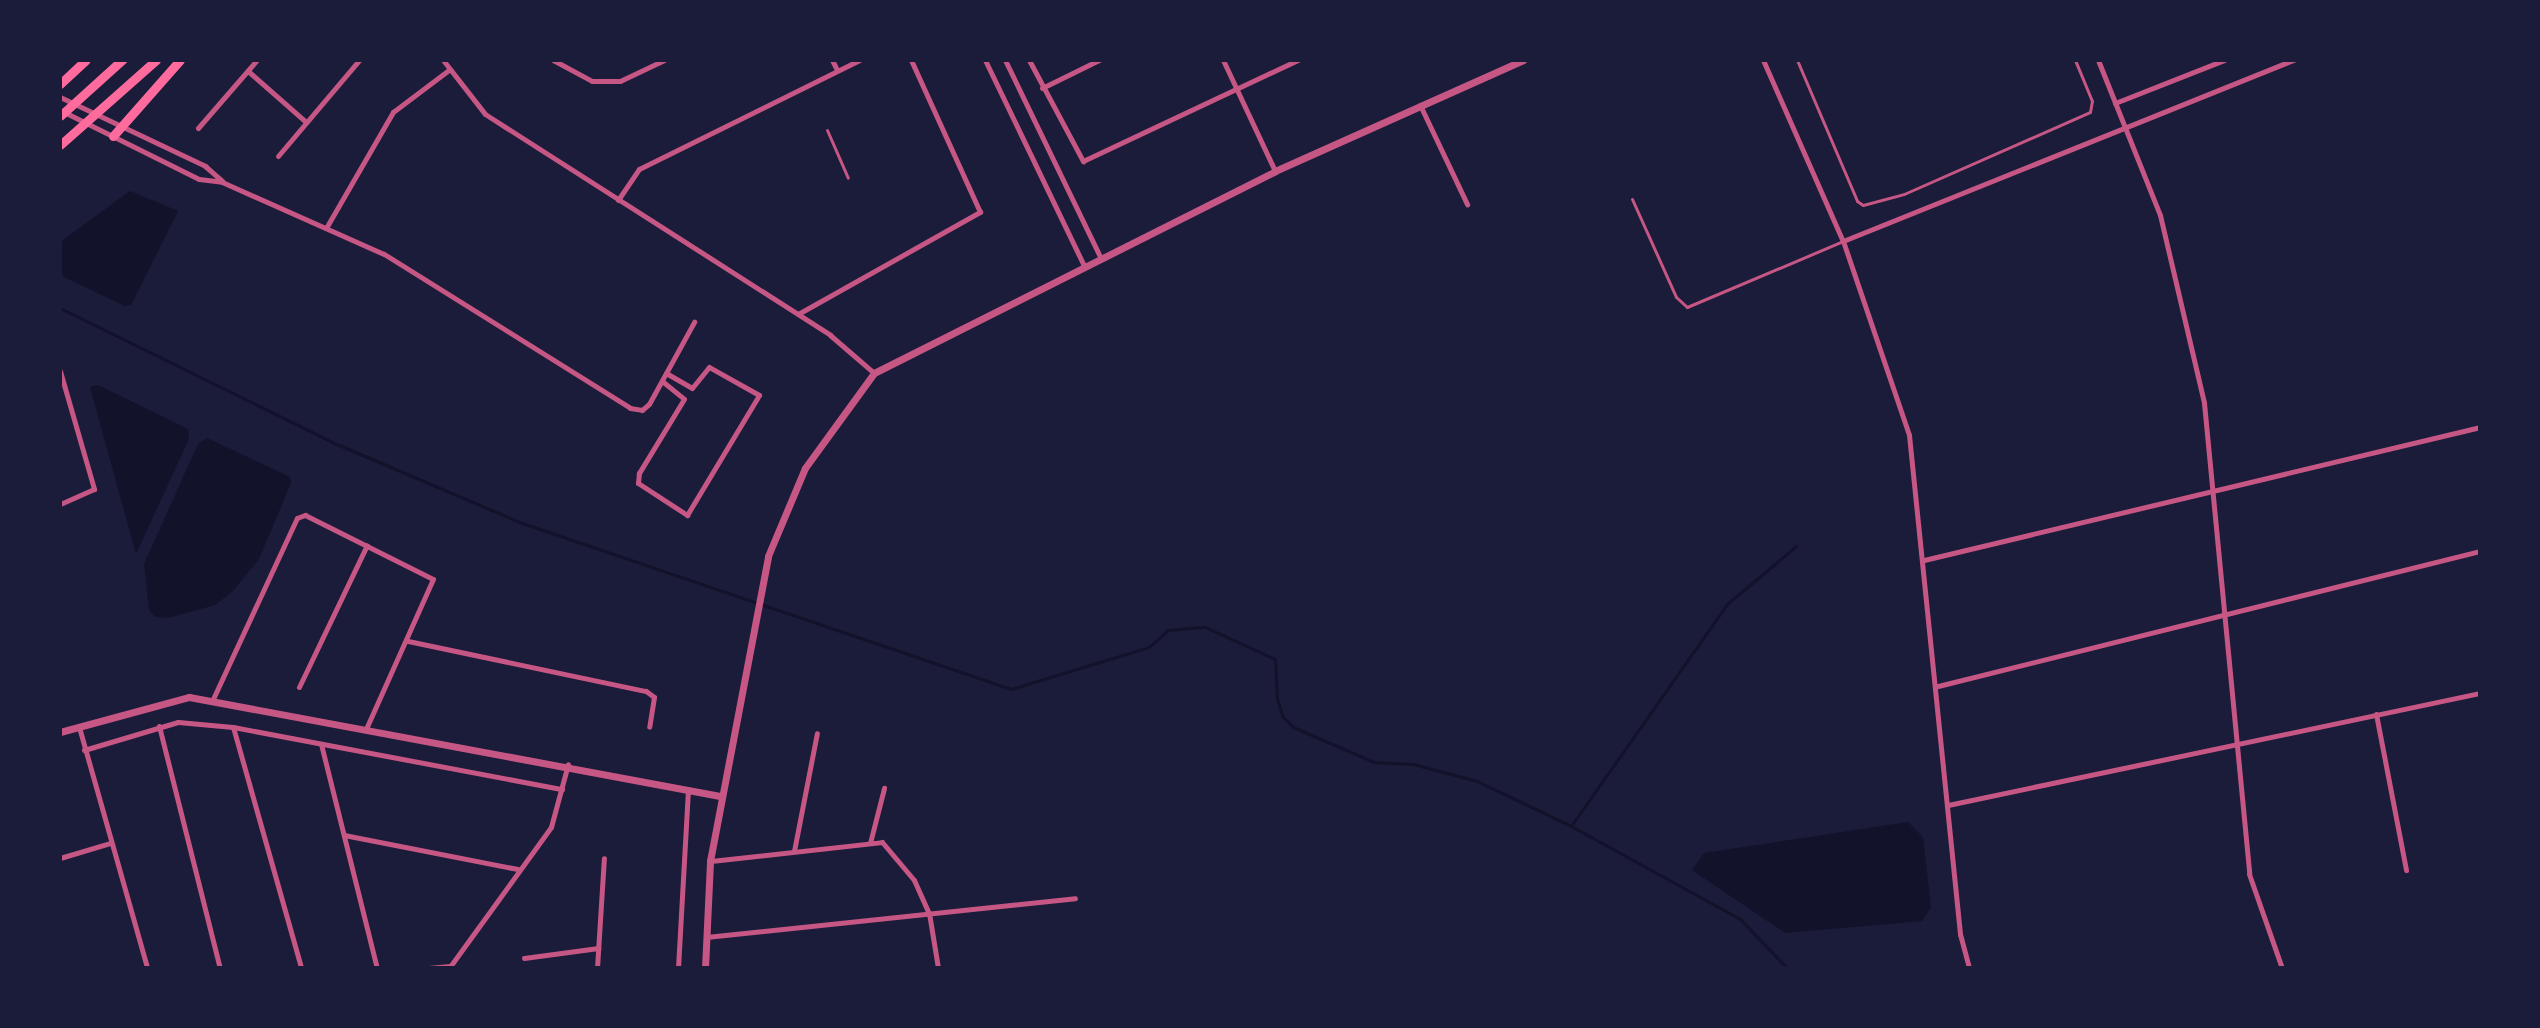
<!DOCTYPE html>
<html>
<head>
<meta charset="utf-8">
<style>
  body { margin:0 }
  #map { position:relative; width:2540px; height:1028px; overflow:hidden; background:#1b1b3a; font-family:"IBM Plex Sans",sans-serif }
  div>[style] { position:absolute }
  .water>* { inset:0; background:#12122b }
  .stream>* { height:3px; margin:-1.5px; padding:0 1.5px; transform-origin:1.5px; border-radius:1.5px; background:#12122b }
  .service>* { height:3px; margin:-1.5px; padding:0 1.5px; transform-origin:1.5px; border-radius:1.5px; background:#c65784 }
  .minor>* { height:5px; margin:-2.5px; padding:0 2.5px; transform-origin:2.5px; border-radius:2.5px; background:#c65784 }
  .tertiary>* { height:7px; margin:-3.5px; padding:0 3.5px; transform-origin:3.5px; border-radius:3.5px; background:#c65784 }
  .trunk>* { height:9px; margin:-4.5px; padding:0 4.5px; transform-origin:4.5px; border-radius:4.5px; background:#ff6b9d }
  span { translate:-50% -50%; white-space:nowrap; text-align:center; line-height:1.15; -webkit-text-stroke:7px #1b1b3a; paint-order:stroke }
  .frame { position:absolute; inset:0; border:62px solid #1b1b3a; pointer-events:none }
</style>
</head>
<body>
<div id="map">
  <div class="water">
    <div style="clip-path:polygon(130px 191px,178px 211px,131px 305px,125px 306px,60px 275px,60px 242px)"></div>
    <div style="clip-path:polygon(98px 385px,188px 429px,189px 439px,136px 554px,90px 387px)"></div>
    <div style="clip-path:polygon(207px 438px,290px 477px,291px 483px,259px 559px,232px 592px,215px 605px,168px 618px,155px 617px,149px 610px,144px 564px,198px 444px)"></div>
    <div style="clip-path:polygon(1908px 822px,1923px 837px,1931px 907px,1922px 921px,1785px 933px,1692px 870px,1704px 853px)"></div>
  </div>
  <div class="stream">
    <div style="left:60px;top:308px;width:311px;rotate:26.2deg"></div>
    <div style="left:339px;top:445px;width:199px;rotate:23.1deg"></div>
    <div style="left:522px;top:523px;width:516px;rotate:18.75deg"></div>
    <div style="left:1011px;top:689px;width:144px;rotate:-16.9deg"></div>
    <div style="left:1149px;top:647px;width:25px;rotate:-42deg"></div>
    <div style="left:1168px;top:630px;width:37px;rotate:-5deg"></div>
    <div style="left:1205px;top:627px;width:77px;rotate:24.6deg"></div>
    <div style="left:1275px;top:659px;width:40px;rotate:87.1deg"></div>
    <div style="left:1277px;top:699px;width:19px;rotate:72deg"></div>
    <div style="left:1283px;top:717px;width:14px;rotate:45deg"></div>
    <div style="left:1293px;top:727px;width:88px;rotate:23.4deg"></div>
    <div style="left:1374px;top:762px;width:39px;rotate:3deg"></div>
    <div style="left:1413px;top:764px;width:66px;rotate:14.9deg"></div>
    <div style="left:1477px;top:781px;width:104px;rotate:25.6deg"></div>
    <div style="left:1571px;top:826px;width:193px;rotate:28.8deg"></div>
    <div style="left:1740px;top:919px;width:68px;rotate:46.2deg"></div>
    <div style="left:1571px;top:826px;width:271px;rotate:-54.9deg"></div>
    <div style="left:1727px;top:604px;width:90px;rotate:-40deg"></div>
  </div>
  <div class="service">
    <div style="left:1797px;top:60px;width:153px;rotate:66.9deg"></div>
    <div style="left:1857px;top:201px;width:7px;rotate:34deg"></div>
    <div style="left:1863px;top:205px;width:42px;rotate:-15deg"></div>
    <div style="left:1904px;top:194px;width:203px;rotate:-23.8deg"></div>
    <div style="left:2090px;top:112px;width:11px;rotate:-80deg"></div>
    <div style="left:2092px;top:101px;width:44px;rotate:-112.5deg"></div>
    <div style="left:827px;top:130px;width:52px;rotate:66.4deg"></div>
    <div style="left:1632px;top:199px;width:107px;rotate:65.8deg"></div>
    <div style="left:1676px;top:297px;width:15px;rotate:42deg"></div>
    <div style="left:1687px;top:307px;width:169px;rotate:-22.9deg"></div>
  </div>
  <div class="minor">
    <div style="left:443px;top:60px;width:68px;rotate:52.1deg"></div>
    <div style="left:485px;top:114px;width:410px;rotate:32.6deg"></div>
    <div style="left:830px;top:335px;width:58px;rotate:40.8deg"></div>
    <div style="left:553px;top:60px;width:44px;rotate:28.3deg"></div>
    <div style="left:592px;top:81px;width:28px"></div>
    <div style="left:620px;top:81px;width:49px;rotate:-25.5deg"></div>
    <div style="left:832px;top:60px;width:11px;rotate:63deg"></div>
    <div style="left:985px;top:60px;width:229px;rotate:64.3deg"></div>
    <div style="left:1005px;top:60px;width:221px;rotate:64.2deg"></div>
    <div style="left:1029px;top:60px;width:115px;rotate:61.9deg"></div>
    <div style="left:1083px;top:161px;width:238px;rotate:-25.2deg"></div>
    <div style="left:1223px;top:60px;width:123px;rotate:64.9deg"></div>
    <div style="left:1763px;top:60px;width:198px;rotate:66.2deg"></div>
    <div style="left:1843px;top:241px;width:205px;rotate:71.2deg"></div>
    <div style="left:1909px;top:435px;width:502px;rotate:84.16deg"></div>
    <div style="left:1960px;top:934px;width:35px;rotate:75deg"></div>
    <div style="left:2098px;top:60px;width:167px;rotate:68.2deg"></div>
    <div style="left:2160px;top:215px;width:193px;rotate:76.8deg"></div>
    <div style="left:2204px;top:403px;width:473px;rotate:84.5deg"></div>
    <div style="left:2249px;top:874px;width:100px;rotate:70.7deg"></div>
    <div style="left:248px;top:71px;width:77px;rotate:41.3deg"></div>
    <div style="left:1042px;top:88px;width:64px;rotate:-26.2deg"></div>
    <div style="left:60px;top:97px;width:161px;rotate:25.4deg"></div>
    <div style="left:205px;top:166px;width:23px;rotate:41deg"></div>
    <div style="left:2115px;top:103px;width:117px;rotate:-21.5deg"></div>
    <div style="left:1420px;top:105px;width:110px;rotate:64.6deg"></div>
    <div style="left:60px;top:110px;width:155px;rotate:26.4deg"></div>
    <div style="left:199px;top:179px;width:23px;rotate:7deg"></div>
    <div style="left:222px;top:182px;width:177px;rotate:24deg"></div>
    <div style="left:384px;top:254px;width:290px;rotate:32deg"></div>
    <div style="left:630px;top:408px;width:12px;rotate:9deg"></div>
    <div style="left:642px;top:410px;width:9px;rotate:-41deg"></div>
    <div style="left:649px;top:404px;width:94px;rotate:-61.2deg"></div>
    <div style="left:198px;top:128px;width:90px;rotate:-49.1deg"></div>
    <div style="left:278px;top:156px;width:126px;rotate:-49.8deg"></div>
    <div style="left:618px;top:200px;width:37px;rotate:-56deg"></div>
    <div style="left:639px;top:169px;width:246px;rotate:-26.3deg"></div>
    <div style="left:326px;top:228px;width:134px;rotate:-60deg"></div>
    <div style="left:393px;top:112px;width:71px;rotate:-37deg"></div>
    <div style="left:1843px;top:241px;width:486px;rotate:-21.9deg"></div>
    <div style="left:798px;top:314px;width:209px;rotate:-29.3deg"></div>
    <div style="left:980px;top:212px;width:167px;rotate:-114.4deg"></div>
    <div style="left:60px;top:371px;width:123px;rotate:73.9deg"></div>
    <div style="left:94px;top:489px;width:37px;rotate:156deg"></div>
    <div style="left:662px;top:381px;width:28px;rotate:39deg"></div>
    <div style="left:684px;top:399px;width:87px;rotate:121.3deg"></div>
    <div style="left:639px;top:473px;width:10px;rotate:96deg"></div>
    <div style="left:638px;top:483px;width:59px;rotate:33.1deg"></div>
    <div style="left:687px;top:515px;width:140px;rotate:-59deg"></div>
    <div style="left:759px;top:395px;width:57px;rotate:-150.8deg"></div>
    <div style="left:709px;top:367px;width:27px;rotate:129deg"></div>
    <div style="left:692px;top:388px;width:30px;rotate:-150deg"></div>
    <div style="left:1924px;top:560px;width:572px;rotate:-13.45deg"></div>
    <div style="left:408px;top:641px;width:243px;rotate:11.9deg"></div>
    <div style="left:646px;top:691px;width:10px;rotate:37deg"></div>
    <div style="left:654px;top:697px;width:30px;rotate:99deg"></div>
    <div style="left:1938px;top:686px;width:559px;rotate:-13.99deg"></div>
    <div style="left:299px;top:687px;width:157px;rotate:-64.4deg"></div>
    <div style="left:212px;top:701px;width:202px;rotate:-65.1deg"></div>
    <div style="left:297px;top:518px;width:9px;rotate:-21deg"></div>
    <div style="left:305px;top:515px;width:143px;rotate:26.6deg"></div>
    <div style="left:433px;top:579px;width:164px;rotate:114.1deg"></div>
    <div style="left:2376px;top:714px;width:159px;rotate:79.1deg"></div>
    <div style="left:159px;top:726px;width:250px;rotate:75.9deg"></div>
    <div style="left:79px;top:727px;width:250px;rotate:74.2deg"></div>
    <div style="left:233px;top:727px;width:250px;rotate:74.2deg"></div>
    <div style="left:321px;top:744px;width:231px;rotate:76deg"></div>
    <div style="left:84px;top:750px;width:98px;rotate:-16.6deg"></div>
    <div style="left:178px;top:722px;width:55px;rotate:5.2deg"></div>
    <div style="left:233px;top:727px;width:335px;rotate:10.7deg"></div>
    <div style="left:1948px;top:805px;width:544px;rotate:-11.89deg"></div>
    <div style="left:344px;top:835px;width:177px;rotate:11.1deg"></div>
    <div style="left:870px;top:843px;width:57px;rotate:-75.7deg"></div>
    <div style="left:794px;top:851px;width:120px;rotate:-79deg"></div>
    <div style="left:60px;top:858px;width:52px;rotate:-16.7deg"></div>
    <div style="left:711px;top:861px;width:172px;rotate:-6.3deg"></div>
    <div style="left:882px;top:842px;width:50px;rotate:49.9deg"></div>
    <div style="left:914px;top:880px;width:36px;rotate:66deg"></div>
    <div style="left:929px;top:913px;width:56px;rotate:80.7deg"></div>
    <div style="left:706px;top:937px;width:371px;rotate:-6deg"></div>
    <div style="left:524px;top:958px;width:75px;rotate:-7.7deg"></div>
    <div style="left:428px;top:968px;width:22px;rotate:-5deg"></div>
    <div style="left:449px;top:968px;width:174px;rotate:-54.1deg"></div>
    <div style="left:551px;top:827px;width:65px;rotate:-74.9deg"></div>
    <div style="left:597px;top:968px;width:110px;rotate:-86.4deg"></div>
    <div style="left:678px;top:968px;width:178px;rotate:-86.8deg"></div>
  </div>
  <div class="tertiary">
    <div style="left:60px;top:732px;width:134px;rotate:-15.2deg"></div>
    <div style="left:189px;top:697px;width:540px;rotate:10.56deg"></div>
    <div style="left:705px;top:968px;width:107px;rotate:-87.3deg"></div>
    <div style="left:710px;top:861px;width:310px;rotate:-79.2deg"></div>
    <div style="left:768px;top:556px;width:95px;rotate:-67.2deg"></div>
    <div style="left:805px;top:468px;width:117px;rotate:-54deg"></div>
    <div style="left:874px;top:373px;width:449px;rotate:-26.7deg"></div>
    <div style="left:1275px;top:171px;width:272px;rotate:-24.1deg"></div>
  </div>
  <div class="trunk">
    <div style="left:60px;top:84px;width:35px;rotate:-43deg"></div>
    <div style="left:60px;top:116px;width:84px;rotate:-42.1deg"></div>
    <div style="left:113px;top:136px;width:101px;rotate:-48.6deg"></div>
    <div style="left:60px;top:145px;width:128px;rotate:-41.5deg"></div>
  </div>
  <div class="frame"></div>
</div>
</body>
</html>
